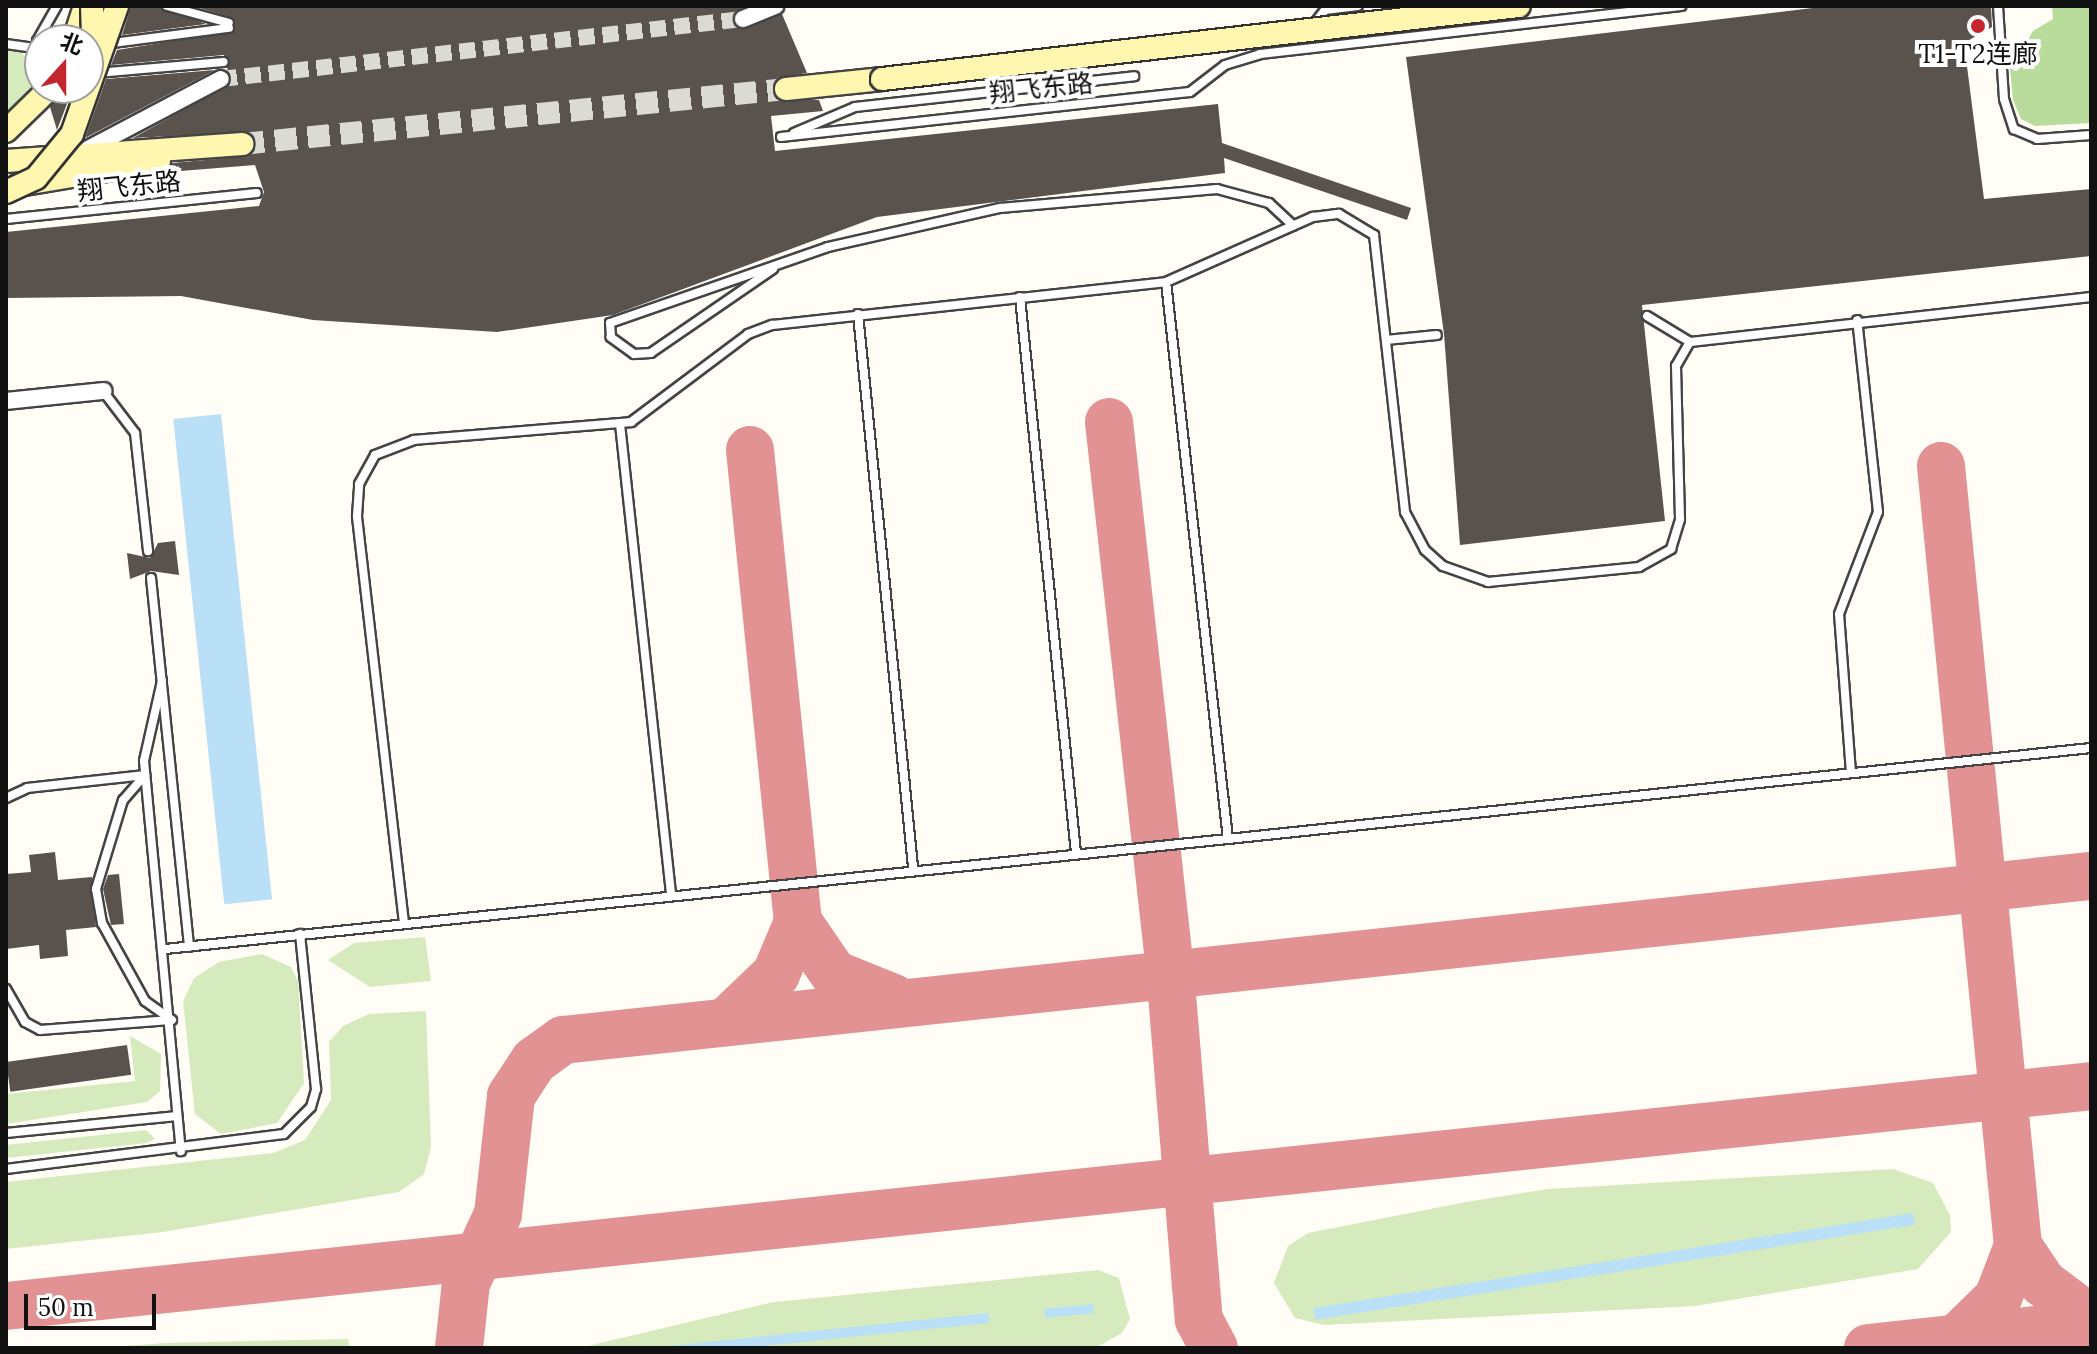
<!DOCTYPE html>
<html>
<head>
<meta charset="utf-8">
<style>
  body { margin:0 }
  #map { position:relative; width:2097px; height:1354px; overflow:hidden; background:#fffdf5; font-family:Lora,"Noto Sans SC",serif }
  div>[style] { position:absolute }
  .green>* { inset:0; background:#d5ebbd }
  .forest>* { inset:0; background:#b9dc9c }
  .water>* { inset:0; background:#b9e0f7; transform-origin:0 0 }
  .taxiway>* { height:48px; margin:-24px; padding:0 24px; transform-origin:24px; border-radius:24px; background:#e29292 }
  .building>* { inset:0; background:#5a524d; transform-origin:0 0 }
  .street-tunnel>* { height:16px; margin-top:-8px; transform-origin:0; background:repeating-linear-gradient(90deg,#dbdad3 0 16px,transparent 0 24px) }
  .secondary-tunnel>* { height:22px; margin-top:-11px; transform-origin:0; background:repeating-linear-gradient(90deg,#dbdad3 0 22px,transparent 0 33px) }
  .roads { filter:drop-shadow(2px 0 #444) drop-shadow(-2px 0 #444) drop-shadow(0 2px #444) drop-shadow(0 -2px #444) }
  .lane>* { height:8px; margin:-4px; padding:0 4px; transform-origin:4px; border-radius:4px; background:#fff }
  .street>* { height:16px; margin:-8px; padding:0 8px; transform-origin:8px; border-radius:8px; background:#fff }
  .secondary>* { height:22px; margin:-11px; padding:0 11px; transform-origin:11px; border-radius:11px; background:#fff6b0 }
  .bridges { filter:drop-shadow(2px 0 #333) drop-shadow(-2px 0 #333) drop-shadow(0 2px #333) drop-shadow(0 -2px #333) }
  .secondary-bridge>* { height:22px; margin:-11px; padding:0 11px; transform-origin:11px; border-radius:11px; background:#fff6b0 }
  .dots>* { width:22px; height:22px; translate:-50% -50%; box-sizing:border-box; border:4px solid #fff; border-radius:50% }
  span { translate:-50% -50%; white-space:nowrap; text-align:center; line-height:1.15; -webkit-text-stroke:8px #fff; paint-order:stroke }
  .poi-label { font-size:26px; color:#111 }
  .street-label { font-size:26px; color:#111 }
  .frame { position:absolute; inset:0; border:8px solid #111; pointer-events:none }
  .north { position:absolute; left:24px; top:24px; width:80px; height:80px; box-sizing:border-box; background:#fff; border:2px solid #a0a0a0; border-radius:50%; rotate:21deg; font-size:22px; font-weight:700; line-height:32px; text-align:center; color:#111 }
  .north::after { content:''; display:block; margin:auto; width:28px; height:36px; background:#c4262e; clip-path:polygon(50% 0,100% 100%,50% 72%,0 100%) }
  .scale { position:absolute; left:24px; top:1294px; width:132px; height:36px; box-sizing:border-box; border:4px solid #111; border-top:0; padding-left:10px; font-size:24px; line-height:28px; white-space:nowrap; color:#111; -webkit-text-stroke:6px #fff; paint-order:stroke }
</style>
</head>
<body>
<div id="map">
  <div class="green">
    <div style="clip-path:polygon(6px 51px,21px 52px,40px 75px,40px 85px,6px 119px)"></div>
    <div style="clip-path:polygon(425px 937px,431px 981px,370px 987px,328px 960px,354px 943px)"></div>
    <div style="clip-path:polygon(262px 954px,291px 967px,298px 981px,304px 1083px,277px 1123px,221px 1134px,195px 1114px,183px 1001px,194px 978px,219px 962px)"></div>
    <div style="clip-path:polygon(426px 1011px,431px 1147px,424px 1174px,399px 1192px,163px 1232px,6px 1249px,6px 1182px,273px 1153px,305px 1140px,331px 1100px,329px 1042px,343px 1026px,369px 1014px)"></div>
    <div style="clip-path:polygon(130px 1036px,161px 1054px,160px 1091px,147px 1102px,6px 1124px,6px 1094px,135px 1081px)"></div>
    <div style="clip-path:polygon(146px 1130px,155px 1139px,147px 1143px,6px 1158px,6px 1145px)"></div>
    <div style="clip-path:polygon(1893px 1169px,1933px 1183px,1950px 1215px,1951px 1232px,1918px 1269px,1695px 1306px,1324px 1325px,1295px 1318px,1274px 1283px,1288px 1246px,1308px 1233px,1466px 1202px,1548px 1189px)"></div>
    <div style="clip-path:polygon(1098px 1270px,1119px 1278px,1130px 1319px,1122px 1333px,1095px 1348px,579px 1348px,774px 1302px)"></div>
    <div style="clip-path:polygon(348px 1339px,350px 1348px,102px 1348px,164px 1343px)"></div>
  </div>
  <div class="forest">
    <div style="clip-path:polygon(2052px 6px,2091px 6px,2091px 123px,2035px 126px,2021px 119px,2013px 100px,2010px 69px,2033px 31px,2053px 19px)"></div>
  </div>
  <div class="water">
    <div style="left:221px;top:414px;width:488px;height:48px;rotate:84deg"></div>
    <div style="left:1913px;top:1213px;width:12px;height:607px;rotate:81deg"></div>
    <div style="left:1093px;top:1304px;width:9px;height:49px;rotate:84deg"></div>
    <div style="clip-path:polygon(989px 1313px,989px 1323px,741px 1348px,649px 1348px)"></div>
  </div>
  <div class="taxiway">
    <div style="left:1109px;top:422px;width:551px;rotate:83.65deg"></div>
    <div style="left:1170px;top:970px;width:351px;rotate:85.3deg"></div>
    <div style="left:1199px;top:1320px;width:32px;rotate:62deg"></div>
    <div style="left:750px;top:450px;width:474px;rotate:84.2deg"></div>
    <div style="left:798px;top:922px;width:63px;rotate:55.3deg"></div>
    <div style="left:834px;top:974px;width:64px;rotate:22.1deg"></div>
    <div style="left:1941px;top:466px;width:784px;rotate:84.36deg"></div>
    <div style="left:2018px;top:1246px;width:45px;rotate:56deg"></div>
    <div style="left:2043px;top:1283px;width:60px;rotate:36.9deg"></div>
    <div style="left:730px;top:1018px;width:64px;rotate:-43.7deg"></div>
    <div style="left:776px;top:974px;width:56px;rotate:-67.1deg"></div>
    <div style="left:6px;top:1306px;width:2097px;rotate:-6.02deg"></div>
    <div style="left:1957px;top:1338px;width:57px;rotate:-44.3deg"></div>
    <div style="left:1998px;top:1298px;width:56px;rotate:-69deg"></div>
    <div style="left:459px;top:1348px;width:65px;rotate:-83.9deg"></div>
    <div style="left:466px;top:1283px;width:76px;rotate:-65.1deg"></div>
    <div style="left:498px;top:1214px;width:119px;rotate:-83.7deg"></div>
    <div style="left:511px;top:1096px;width:42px;rotate:-56.7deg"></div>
    <div style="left:534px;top:1061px;width:36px;rotate:-36deg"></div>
    <div style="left:563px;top:1040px;width:1537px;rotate:-6.13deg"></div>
    <div style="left:1868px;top:1348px;width:224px;rotate:-6.1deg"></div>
  </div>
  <div class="building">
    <div style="clip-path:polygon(131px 6px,160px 6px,206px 24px,122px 35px)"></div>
    <div style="clip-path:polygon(193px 6px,746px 6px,734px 13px,736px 27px,782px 14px,807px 73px,777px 78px,775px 98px,819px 100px,823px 111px,771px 116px,775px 151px,1218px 104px,1222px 143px,1411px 208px,1407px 220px,1224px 158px,1225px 173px,877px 217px,613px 315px,497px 332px,313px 320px,181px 296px,6px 298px,6px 232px,259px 206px,264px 192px,255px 165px,168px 172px,172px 163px,249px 156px,256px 144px,249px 132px,133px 138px,231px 84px,224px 55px,111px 65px,117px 50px,235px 31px,233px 18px)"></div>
    <div style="clip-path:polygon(1829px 6px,1991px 6px,1992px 27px,1964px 43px,1984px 199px,2091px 189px,2091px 256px,1642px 305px,1665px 521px,1460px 545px,1444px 334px,1406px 57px)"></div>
    <div style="clip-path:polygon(215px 70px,85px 138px,106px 79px)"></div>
    <div style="clip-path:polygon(64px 88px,73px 88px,57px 130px,50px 107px)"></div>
    <div style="clip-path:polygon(175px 541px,179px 575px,151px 571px,130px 579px,127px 553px,150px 558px,158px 543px)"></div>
    <div style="clip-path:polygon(55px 852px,58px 880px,92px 877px,96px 927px,66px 930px,68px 956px,40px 959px,39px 945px,6px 949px,6px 874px,31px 872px,29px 855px)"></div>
    <div style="clip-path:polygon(119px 874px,124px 924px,111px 925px,103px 889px,108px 875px)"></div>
    <div style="left:127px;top:1045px;width:30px;height:122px;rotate:82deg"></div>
  </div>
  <div class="street-tunnel">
    <div style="left:221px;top:79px;width:525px;rotate:-6.56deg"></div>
  </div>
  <div class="secondary-tunnel">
    <div style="left:242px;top:144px;width:547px;rotate:-5.77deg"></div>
  </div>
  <div class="roads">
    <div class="lane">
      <div style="left:167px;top:6px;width:64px;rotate:15.3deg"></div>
      <div style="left:1998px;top:6px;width:93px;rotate:86.3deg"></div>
      <div style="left:2004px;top:99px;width:32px;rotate:72deg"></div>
      <div style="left:2014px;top:129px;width:25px;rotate:23deg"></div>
      <div style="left:2037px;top:139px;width:54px;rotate:-4.2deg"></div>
      <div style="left:1314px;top:24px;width:18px;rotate:-52deg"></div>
      <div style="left:1325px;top:10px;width:33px;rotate:-7deg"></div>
      <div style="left:6px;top:44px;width:34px;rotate:8deg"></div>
      <div style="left:105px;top:44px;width:125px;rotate:-7.4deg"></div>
      <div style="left:40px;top:57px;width:16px;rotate:-101deg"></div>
      <div style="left:37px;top:41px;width:40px;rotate:-60.3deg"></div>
      <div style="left:97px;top:73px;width:127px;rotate:-5deg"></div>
      <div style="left:794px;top:133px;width:66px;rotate:-23.1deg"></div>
      <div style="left:855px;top:107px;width:281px;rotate:-6.3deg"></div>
      <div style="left:781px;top:137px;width:411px;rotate:-6.3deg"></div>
      <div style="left:1190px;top:92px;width:44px;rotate:-37.6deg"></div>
      <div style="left:1225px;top:65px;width:37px;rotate:-17deg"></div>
      <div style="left:1260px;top:54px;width:424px;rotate:-6.5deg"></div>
      <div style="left:6px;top:219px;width:252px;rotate:-5.9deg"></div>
      <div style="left:773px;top:269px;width:148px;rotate:145.5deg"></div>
      <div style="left:651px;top:353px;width:17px;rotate:177deg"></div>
      <div style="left:634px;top:354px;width:29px;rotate:-144deg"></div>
      <div style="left:611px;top:337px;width:14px;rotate:-94deg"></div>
      <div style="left:610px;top:323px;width:231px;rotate:-19.2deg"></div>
      <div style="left:828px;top:247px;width:176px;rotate:-12.8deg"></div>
      <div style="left:1000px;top:208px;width:218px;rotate:-5deg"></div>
      <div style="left:1217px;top:189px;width:54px;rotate:15.1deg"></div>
      <div style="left:1269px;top:203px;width:33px;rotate:43deg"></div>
      <div style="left:1020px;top:297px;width:559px;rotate:84.25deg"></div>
      <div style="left:858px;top:314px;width:556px;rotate:84.32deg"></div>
      <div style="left:1647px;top:316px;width:50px;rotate:31.2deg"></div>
      <div style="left:1386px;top:340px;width:51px;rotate:-5.6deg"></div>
      <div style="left:103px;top:391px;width:53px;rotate:52.7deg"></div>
      <div style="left:135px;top:433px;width:119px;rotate:83.7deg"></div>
      <div style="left:620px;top:424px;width:473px;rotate:83.8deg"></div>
      <div style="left:151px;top:578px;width:371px;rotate:84.1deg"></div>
      <div style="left:162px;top:681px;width:82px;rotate:102.7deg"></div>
      <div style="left:144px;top:761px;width:392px;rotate:84.6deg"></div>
      <div style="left:1851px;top:773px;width:159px;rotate:-94.3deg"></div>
      <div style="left:1839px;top:614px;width:109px;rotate:-69.1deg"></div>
      <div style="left:1878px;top:512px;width:193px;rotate:-96.2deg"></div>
      <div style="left:145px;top:775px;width:33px;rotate:131deg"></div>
      <div style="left:123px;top:800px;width:93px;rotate:106.9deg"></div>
      <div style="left:96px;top:889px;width:35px;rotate:80deg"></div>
      <div style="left:102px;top:923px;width:89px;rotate:61.1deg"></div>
      <div style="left:145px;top:1001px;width:33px;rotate:35deg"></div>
      <div style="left:6px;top:798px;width:23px;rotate:-25deg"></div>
      <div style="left:27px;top:788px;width:119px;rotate:-6.3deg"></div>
      <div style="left:1228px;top:839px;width:868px;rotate:-6.02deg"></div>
      <div style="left:404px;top:923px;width:410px;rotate:-96.6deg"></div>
      <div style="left:357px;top:516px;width:32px;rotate:-86deg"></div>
      <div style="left:359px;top:484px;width:33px;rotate:-61deg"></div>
      <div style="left:375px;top:455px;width:42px;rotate:-21deg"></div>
      <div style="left:414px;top:440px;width:218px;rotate:-4.7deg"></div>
      <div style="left:631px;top:422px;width:146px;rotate:-36.9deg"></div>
      <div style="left:748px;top:334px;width:26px;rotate:-21deg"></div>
      <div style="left:772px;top:325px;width:396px;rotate:-6.2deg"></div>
      <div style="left:165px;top:949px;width:1069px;rotate:-5.91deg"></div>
      <div style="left:1228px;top:839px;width:560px;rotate:-96.35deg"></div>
      <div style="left:1166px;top:282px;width:161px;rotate:-23.9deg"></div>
      <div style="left:1313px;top:217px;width:26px;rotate:-7deg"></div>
      <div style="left:1339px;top:214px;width:41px;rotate:31deg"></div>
      <div style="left:1374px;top:235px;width:279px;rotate:83.6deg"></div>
      <div style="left:1405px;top:512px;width:43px;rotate:62.2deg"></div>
      <div style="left:1425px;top:550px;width:24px;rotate:42deg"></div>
      <div style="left:1443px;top:566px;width:48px;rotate:19.6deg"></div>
      <div style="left:1488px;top:582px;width:152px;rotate:-5.7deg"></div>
      <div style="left:1639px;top:567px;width:37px;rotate:-29deg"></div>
      <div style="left:1671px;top:549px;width:31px;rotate:-73deg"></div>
      <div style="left:1680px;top:519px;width:153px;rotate:-91.5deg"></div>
      <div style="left:1676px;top:366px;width:28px;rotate:-60deg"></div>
      <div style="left:1690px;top:342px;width:404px;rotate:-6.4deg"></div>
      <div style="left:6px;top:989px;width:38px;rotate:60deg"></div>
      <div style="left:25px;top:1022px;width:17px;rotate:28deg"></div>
      <div style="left:40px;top:1030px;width:131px;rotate:-4.4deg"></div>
      <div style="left:6px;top:1133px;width:172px;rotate:-5.7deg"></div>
      <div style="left:6px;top:1169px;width:280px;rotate:-7.2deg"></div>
      <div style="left:284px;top:1134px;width:38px;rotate:-45deg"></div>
      <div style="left:311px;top:1107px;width:19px;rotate:-74deg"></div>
      <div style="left:316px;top:1089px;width:156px;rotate:-95.9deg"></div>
    </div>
    <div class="street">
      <div style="left:743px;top:19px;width:35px;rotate:-22deg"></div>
      <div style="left:88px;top:149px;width:150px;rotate:-27.8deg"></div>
      <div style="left:6px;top:401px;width:98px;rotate:-5.9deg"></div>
    </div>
    <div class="secondary">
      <div style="left:74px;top:40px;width:36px;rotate:-72deg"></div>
      <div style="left:786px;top:89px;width:97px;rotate:-5.9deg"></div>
      <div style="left:6px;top:131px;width:62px;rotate:-44.3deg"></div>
      <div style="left:6px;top:161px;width:237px;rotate:-4.1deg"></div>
      <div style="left:19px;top:185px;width:142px;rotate:-9.7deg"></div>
    </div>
  </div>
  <div class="bridges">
    <div class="secondary-bridge">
      <div style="left:92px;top:6px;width:60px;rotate:88.1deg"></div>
      <div style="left:882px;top:79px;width:641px;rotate:-6.54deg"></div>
      <div style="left:6px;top:192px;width:33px;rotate:-25deg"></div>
      <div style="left:36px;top:178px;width:57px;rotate:-50.7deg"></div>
      <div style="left:72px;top:134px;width:136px;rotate:-70.6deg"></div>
    </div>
  </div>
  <div class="dots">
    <div style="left:1978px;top:26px;background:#c4262e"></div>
  </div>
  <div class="poi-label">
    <span style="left:1978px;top:54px">T1-T2连廊</span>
  </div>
  <div class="street-label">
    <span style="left:1041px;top:88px;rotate:-6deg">翔飞东路</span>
    <span style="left:129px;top:186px;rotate:-6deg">翔飞东路</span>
  </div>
  <div class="frame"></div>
  <div class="north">北</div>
  <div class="scale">50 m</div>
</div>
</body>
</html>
